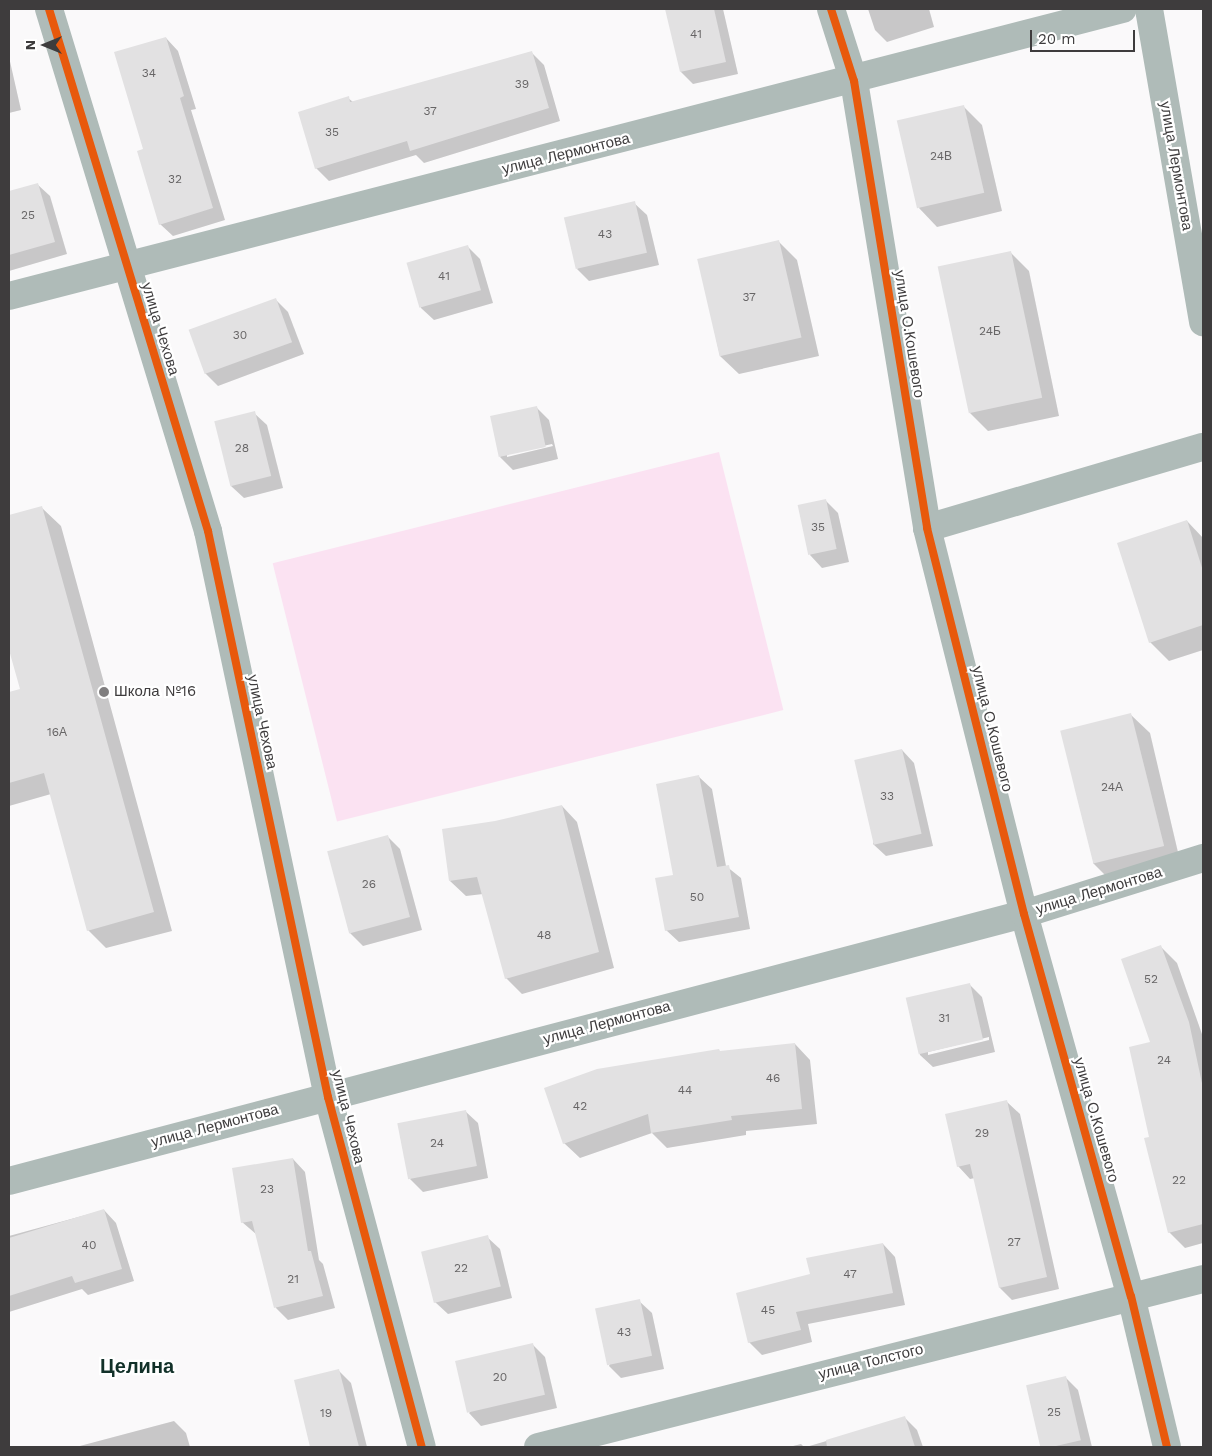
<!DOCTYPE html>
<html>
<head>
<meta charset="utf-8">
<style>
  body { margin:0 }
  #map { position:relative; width:1212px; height:1456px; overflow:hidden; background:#faf9fa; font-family:"Work Sans",sans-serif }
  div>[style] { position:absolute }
  .green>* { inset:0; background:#fbe2f2; transform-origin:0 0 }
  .shadow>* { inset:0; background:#0003 }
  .building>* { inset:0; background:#e2e1e2; transform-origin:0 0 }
  .minor>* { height:28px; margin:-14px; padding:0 14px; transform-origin:14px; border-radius:14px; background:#afbbb8 }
  .cycleway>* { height:8px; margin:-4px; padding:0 4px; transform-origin:4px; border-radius:4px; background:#e8590c }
  .dots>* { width:14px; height:14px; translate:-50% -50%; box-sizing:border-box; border:2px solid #fff; border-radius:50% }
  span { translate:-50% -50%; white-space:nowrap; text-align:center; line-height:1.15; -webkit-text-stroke:4.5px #fff; paint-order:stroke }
  .number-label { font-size:12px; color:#676566 }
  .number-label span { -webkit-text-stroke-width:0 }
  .street-label { font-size:15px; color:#3e3c3d }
  .poi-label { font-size:15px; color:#3e3c3d }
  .left { translate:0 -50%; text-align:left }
  .district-label { font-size:20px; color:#123129; font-weight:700 }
  .frame { position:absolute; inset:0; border:10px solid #3e3c3d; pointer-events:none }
  .north { position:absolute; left:20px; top:20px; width:50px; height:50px; -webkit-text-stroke:4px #fff; paint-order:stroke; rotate:270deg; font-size:14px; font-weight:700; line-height:20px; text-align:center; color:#3e3c3d }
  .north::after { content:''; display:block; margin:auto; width:18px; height:22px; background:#3e3c3d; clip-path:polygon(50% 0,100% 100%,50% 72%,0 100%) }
  .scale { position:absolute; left:1030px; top:30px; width:105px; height:22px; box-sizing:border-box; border:2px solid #3e3c3d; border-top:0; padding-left:6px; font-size:15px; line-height:18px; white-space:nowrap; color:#3e3c3d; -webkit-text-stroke:4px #fff; paint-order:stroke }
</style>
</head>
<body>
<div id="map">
  <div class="green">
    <div style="left:719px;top:452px;width:266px;height:460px;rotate:76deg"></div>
  </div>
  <div class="shadow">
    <div style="clip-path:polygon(666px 9px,723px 9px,738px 74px,693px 84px,681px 72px)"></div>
    <div style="clip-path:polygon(868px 9px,929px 9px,934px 27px,887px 42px,875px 30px)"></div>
    <div style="clip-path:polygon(166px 38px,178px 51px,196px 109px,191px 110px,225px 220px,173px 236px,160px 224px,145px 150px)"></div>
    <div style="clip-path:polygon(531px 52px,544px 65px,560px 121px,424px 163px,416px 155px,329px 181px,316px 168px,348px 98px,353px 102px)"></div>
    <div style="clip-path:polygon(9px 57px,21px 110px,9px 113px)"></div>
    <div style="clip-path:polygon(963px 106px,982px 125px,1002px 211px,937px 227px,919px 208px)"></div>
    <div style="clip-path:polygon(37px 184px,50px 196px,67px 254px,9px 271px,9px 192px)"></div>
    <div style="clip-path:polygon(634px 203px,647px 215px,659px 265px,589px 281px,577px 269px)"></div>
    <div style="clip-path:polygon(779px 242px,797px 260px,819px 356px,739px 374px,720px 356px,699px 260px)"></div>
    <div style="clip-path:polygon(468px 247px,480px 259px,493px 303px,434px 320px,421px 308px,408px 264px)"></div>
    <div style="clip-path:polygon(1011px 253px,1029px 271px,1059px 416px,988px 431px,969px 412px)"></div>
    <div style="clip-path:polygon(275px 299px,288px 312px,304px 354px,218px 386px,205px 373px)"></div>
    <div style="clip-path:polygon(evenodd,537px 408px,549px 420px,558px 459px,513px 470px,500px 457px,537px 408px,552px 444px,553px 446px,507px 457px,507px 454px,552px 444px)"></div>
    <div style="clip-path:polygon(254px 413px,267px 425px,283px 488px,244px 498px,231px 486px)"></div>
    <div style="clip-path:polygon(826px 501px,838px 513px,849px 562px,822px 568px,810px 555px)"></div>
    <div style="clip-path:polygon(42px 508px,61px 526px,172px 931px,106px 948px,88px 930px,51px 794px,9px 806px,9px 694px,21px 690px,9px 645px,9px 517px)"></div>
    <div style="clip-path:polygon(1187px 521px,1203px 538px,1203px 650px,1169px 661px,1150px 642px)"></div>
    <div style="clip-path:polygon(1131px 715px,1150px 733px,1181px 865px,1111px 881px,1093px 863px)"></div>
    <div style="clip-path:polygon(902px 750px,914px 763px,933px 846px,886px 856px,873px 844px)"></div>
    <div style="clip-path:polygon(699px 777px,712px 789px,726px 866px,741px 878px,750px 929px,679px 942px,666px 930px,674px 876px)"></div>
    <div style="clip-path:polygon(562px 806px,577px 822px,614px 968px,522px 994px,506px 978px,483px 894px,466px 896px,450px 881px,495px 822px)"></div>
    <div style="clip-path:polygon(388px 837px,400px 849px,422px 930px,363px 946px,350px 933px)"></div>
    <div style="clip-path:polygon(1161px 947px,1177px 963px,1203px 1037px,1203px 1243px,1185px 1248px,1169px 1232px,1151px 1043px)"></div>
    <div style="clip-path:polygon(evenodd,969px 984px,982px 997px,995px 1052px,933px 1067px,920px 1055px,907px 999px,969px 984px,989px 1037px,989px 1040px,928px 1055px,928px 1052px,989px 1037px)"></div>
    <div style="clip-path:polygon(795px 1044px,810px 1060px,817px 1124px,746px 1131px,746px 1135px,667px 1148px,652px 1133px,580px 1158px,564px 1143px,721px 1052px)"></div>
    <div style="clip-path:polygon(1007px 1102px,1020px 1114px,1059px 1289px,1012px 1300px,1000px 1288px,975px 1178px,970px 1179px,958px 1166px)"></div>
    <div style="clip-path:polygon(465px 1111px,478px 1123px,488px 1178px,423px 1192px,410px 1179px)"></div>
    <div style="clip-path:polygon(293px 1159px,305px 1172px,319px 1260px,323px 1264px,335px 1308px,288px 1320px,276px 1308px,256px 1234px,242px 1222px)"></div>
    <div style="clip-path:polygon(104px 1210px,116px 1223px,134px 1281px,88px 1295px,82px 1289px,9px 1312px,9px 1236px)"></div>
    <div style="clip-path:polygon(487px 1237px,500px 1249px,512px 1298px,448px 1314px,435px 1302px,423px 1253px)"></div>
    <div style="clip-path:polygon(883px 1244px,895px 1257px,905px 1305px,808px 1324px,812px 1342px,762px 1355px,749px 1342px,811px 1275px)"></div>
    <div style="clip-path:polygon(639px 1301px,652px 1313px,664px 1369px,621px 1378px,609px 1366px)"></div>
    <div style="clip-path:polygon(532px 1344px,545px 1357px,557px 1408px,481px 1426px,469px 1413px)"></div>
    <div style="clip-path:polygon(339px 1371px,351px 1383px,367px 1447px,312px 1447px,295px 1381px)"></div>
    <div style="clip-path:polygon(1066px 1378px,1078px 1390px,1092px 1447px,1044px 1447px,1028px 1387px)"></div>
    <div style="clip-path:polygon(905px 1418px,917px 1430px,923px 1447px,806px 1447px)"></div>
    <div style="clip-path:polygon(174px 1421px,186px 1433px,190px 1447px,76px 1447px)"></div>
    <div style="clip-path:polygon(801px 1444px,804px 1447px,789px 1447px)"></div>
  </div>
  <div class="building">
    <div style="clip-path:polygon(665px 9px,714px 9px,726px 62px,680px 72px)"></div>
    <div style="clip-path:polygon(166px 37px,184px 96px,180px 98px,213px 208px,159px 225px,137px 151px,143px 149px,114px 52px)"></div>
    <div style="clip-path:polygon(532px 51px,549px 108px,410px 151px,407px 141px,315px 169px,298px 112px,349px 96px,350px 102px)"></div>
    <div style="left:964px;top:105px;width:90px;height:69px;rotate:77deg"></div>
    <div style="clip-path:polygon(38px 183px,55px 242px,9px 255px,9px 191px)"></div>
    <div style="left:635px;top:201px;width:53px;height:73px;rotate:77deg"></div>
    <div style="left:779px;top:240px;width:100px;height:84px;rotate:77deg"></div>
    <div style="left:468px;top:245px;width:47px;height:64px;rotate:74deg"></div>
    <div style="left:1011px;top:251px;width:150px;height:75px;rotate:78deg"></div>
    <div style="left:276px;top:298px;width:47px;height:93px;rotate:70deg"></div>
    <div style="left:537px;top:406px;width:42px;height:48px;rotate:78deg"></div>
    <div style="left:255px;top:411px;width:67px;height:42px;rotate:76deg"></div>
    <div style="left:826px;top:499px;width:51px;height:29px;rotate:78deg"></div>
    <div style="clip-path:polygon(42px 506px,154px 912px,87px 931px,44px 773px,9px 783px,9px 692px,20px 689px,9px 650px,9px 515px)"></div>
    <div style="clip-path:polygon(1187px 520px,1203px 571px,1203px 625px,1149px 643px,1117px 543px)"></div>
    <div style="left:1131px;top:713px;width:137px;height:73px;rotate:76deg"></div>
    <div style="left:902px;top:749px;width:87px;height:49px;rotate:77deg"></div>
    <div style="clip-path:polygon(699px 775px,717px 867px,729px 865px,739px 917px,665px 931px,655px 878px,673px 875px,656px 784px)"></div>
    <div style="clip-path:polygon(562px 805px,599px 952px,505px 979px,477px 877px,449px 881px,442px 829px,495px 821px)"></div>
    <div style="left:388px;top:835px;width:85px;height:63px;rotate:75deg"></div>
    <div style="clip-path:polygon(1161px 945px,1189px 1022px,1203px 1088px,1203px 1224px,1168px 1233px,1144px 1138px,1149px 1137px,1129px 1047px,1150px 1042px,1121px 959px)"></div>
    <div style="left:970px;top:983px;width:58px;height:66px;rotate:77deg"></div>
    <div style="clip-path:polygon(795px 1043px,802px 1109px,731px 1116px,732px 1120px,651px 1133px,648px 1114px,563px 1144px,544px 1088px,597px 1069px,719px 1049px,720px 1051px)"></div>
    <div style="clip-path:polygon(1007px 1100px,1047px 1277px,999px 1288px,970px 1164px,957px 1167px,945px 1114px)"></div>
    <div style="left:466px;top:1110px;width:57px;height:70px;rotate:79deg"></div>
    <div style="clip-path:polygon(293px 1158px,308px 1251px,311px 1251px,323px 1296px,274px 1308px,252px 1221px,241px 1223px,232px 1168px)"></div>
    <div style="clip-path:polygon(104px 1209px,122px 1269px,75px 1283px,72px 1276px,9px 1296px,9px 1238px)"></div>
    <div style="left:488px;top:1235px;width:53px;height:69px;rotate:76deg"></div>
    <div style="clip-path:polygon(883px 1243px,893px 1293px,796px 1312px,801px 1330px,748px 1343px,736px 1293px,810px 1274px,806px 1258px)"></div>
    <div style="left:640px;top:1299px;width:58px;height:46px;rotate:78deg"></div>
    <div style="left:533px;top:1343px;width:53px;height:80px;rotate:77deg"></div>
    <div style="clip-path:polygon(339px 1369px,359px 1447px,310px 1447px,294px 1380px)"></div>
    <div style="left:1066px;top:1376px;width:66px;height:41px;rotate:77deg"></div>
    <div style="clip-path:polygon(905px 1416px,915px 1447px,827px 1447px,826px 1440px)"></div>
  </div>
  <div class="minor">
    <div style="left:49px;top:9px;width:546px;rotate:73.06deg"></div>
    <div style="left:208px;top:531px;width:579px;rotate:78.03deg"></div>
    <div style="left:328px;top:1097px;width:362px;rotate:75deg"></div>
    <div style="left:831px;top:9px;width:76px;rotate:72.3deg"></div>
    <div style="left:854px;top:81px;width:453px;rotate:80.7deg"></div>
    <div style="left:927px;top:528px;width:398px;rotate:75.9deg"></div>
    <div style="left:1024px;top:914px;width:397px;rotate:74.4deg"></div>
    <div style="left:1131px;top:1296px;width:155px;rotate:76.6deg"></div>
    <div style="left:1149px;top:9px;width:318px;rotate:80.2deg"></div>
    <div style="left:9px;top:296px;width:1150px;rotate:-14.45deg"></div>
    <div style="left:927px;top:528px;width:288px;rotate:-16.4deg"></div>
    <div style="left:9px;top:1181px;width:1050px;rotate:-14.74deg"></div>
    <div style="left:1024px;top:914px;width:188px;rotate:-17.4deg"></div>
    <div style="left:538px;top:1447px;width:686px;rotate:-14.18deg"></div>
  </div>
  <div class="cycleway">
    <div style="left:49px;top:9px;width:546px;rotate:73.06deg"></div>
    <div style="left:208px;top:531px;width:579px;rotate:78.03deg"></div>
    <div style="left:328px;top:1097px;width:362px;rotate:75deg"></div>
    <div style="left:831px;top:9px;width:76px;rotate:72.3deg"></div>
    <div style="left:854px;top:81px;width:453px;rotate:80.7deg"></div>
    <div style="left:927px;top:528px;width:398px;rotate:75.9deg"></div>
    <div style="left:1024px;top:914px;width:397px;rotate:74.4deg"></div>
    <div style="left:1131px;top:1296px;width:155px;rotate:76.6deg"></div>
  </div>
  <div class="dots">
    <div style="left:104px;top:692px;background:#807e7f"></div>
  </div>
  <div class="number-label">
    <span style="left:696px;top:35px">41</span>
    <span style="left:149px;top:74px">34</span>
    <span style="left:522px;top:85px">39</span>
    <span style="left:430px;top:112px">37</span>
    <span style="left:332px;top:133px">35</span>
    <span style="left:941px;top:157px">24В</span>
    <span style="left:175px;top:180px">32</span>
    <span style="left:28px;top:216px">25</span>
    <span style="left:605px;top:235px">43</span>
    <span style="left:444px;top:277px">41</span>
    <span style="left:749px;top:298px">37</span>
    <span style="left:990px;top:332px">24Б</span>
    <span style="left:240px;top:336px">30</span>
    <span style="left:242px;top:449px">28</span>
    <span style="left:818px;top:528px">35</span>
    <span style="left:57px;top:733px">16А</span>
    <span style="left:1112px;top:788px">24А</span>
    <span style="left:887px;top:797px">33</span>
    <span style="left:369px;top:885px">26</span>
    <span style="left:697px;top:898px">50</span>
    <span style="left:544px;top:936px">48</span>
    <span style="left:1151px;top:980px">52</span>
    <span style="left:944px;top:1019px">31</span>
    <span style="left:1164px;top:1061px">24</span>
    <span style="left:773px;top:1079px">46</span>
    <span style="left:685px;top:1091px">44</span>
    <span style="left:580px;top:1107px">42</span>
    <span style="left:982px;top:1134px">29</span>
    <span style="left:437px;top:1144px">24</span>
    <span style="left:1179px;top:1181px">22</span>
    <span style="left:267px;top:1190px">23</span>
    <span style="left:1014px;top:1243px">27</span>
    <span style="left:89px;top:1246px">40</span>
    <span style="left:461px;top:1269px">22</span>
    <span style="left:850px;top:1275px">47</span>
    <span style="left:293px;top:1280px">21</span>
    <span style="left:768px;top:1311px">45</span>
    <span style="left:624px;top:1333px">43</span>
    <span style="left:500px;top:1378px">20</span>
    <span style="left:1054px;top:1413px">25</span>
    <span style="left:326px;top:1414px">19</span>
  </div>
  <div class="street-label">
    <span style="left:566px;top:154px;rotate:-14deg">улица Лермонтова</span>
    <span style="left:1176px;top:166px;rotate:80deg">улица Лермонтова</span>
    <span style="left:160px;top:329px;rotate:73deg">улица Чехова</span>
    <span style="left:909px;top:334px;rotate:81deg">улица О.Кошевого</span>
    <span style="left:262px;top:722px;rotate:78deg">улица Чехова</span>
    <span style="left:992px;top:729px;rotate:76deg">улица О.Кошевого</span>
    <span style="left:1099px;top:891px;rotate:-17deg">улица Лермонтова</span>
    <span style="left:607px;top:1023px;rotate:-15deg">улица Лермонтова</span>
    <span style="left:348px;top:1117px;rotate:76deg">улица Чехова</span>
    <span style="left:1096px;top:1120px;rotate:74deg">улица О.Кошевого</span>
    <span style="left:215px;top:1126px;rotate:-15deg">улица Лермонтова</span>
    <span style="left:871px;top:1362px;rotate:-14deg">улица Толстого</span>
  </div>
  <div class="poi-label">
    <span class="left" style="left:114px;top:692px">Школа №16</span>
  </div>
  <div class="district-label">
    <span style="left:137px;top:1366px">Целина</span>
  </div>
  <div class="frame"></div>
  <div class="north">N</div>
  <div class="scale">20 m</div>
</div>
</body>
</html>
